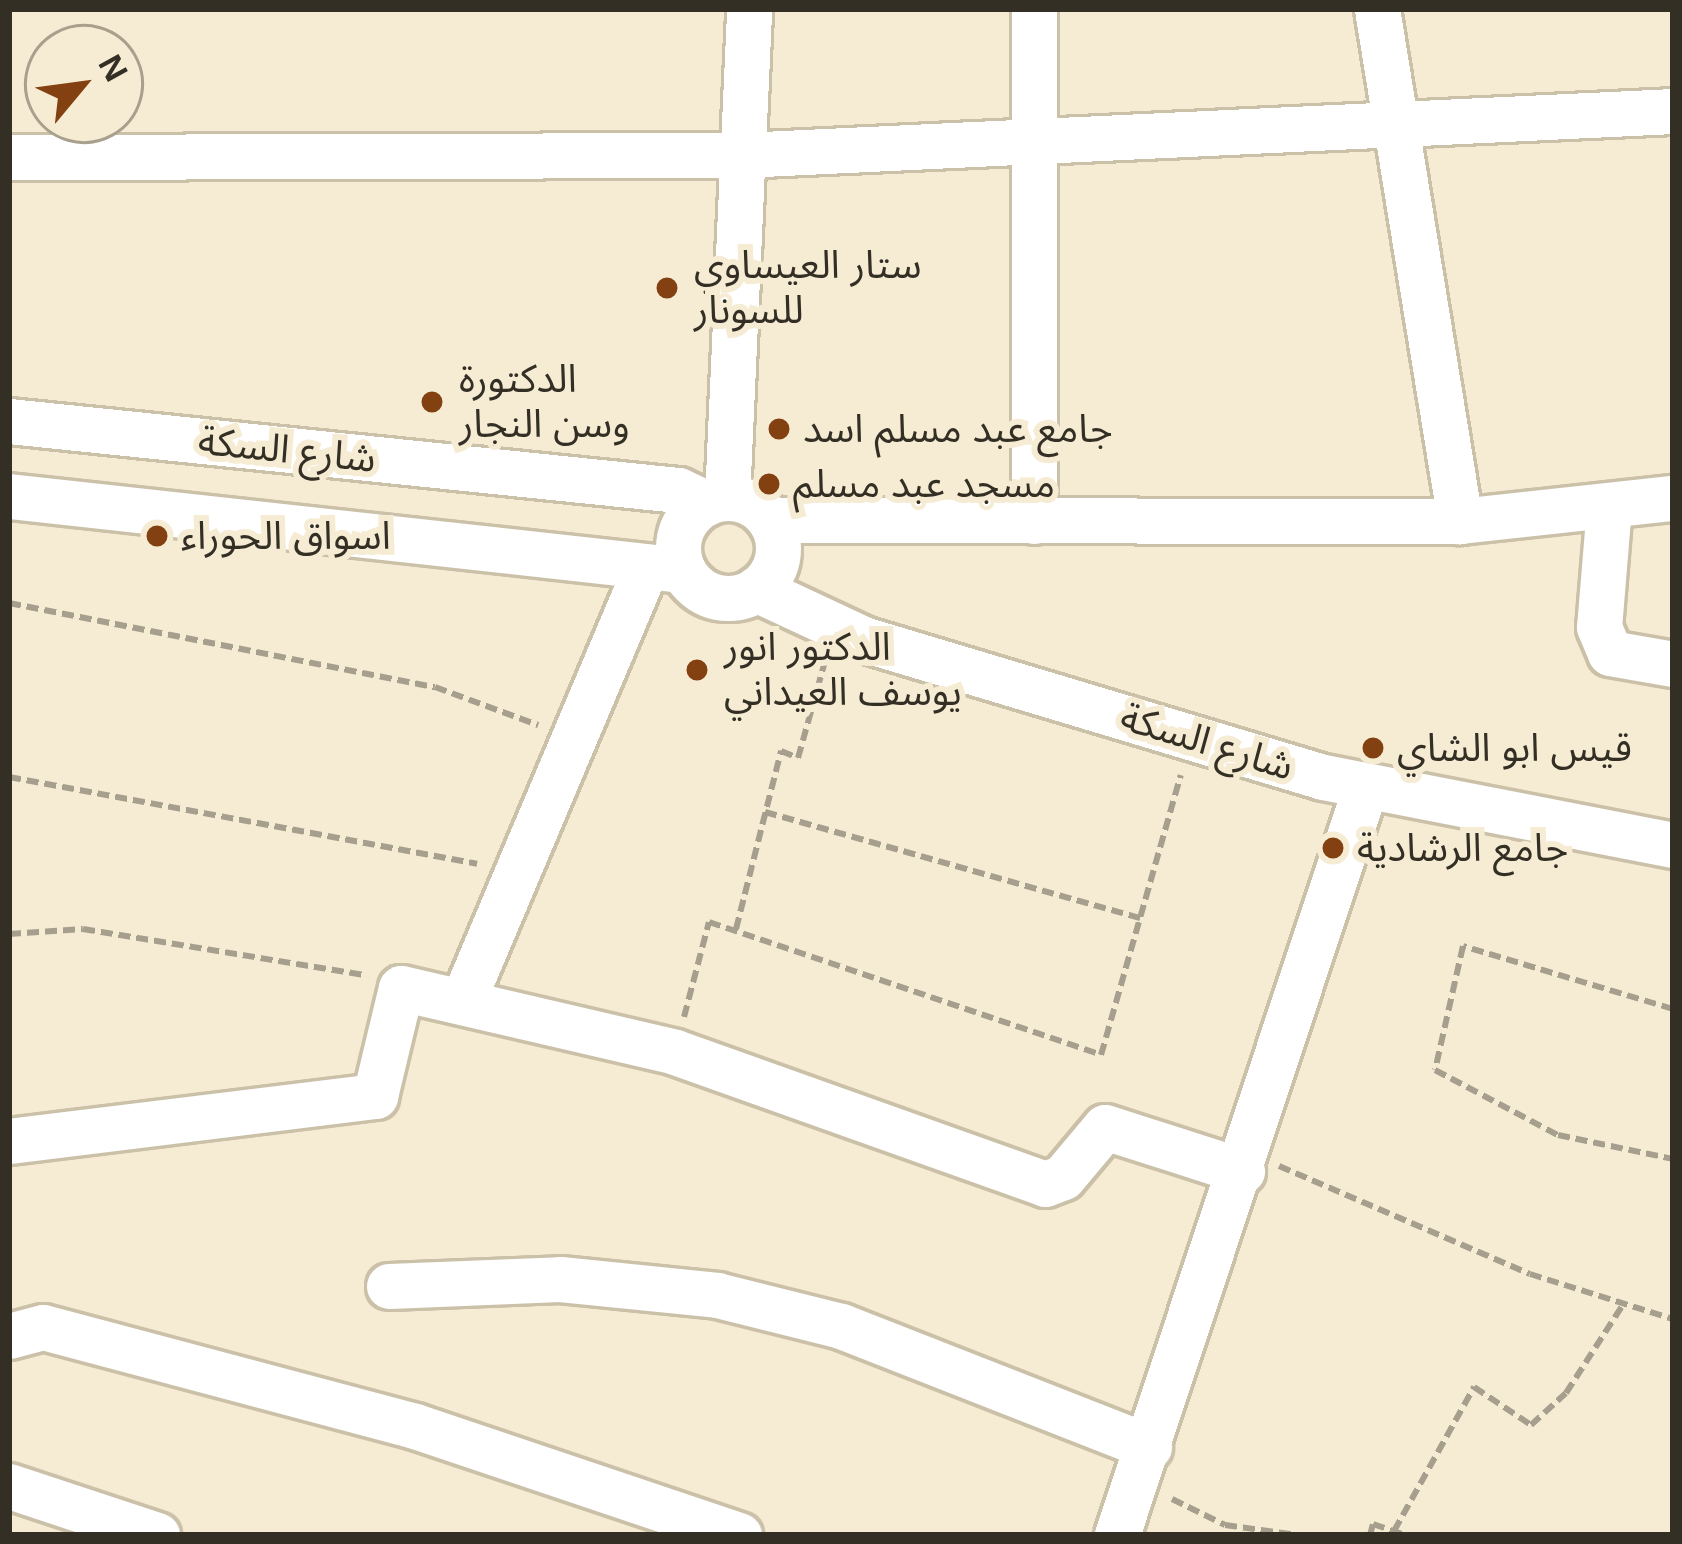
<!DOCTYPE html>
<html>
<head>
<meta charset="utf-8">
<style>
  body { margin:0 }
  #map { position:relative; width:1682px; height:1544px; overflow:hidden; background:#f6ebd3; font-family:Helvetica,"Noto Sans Arabic",sans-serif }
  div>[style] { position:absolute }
  .path>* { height:6px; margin-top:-3px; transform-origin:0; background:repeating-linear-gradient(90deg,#a79f8d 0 12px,transparent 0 18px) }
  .roads { filter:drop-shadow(3px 0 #cbc0a8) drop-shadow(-3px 0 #cbc0a8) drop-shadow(0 3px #cbc0a8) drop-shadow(0 -3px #cbc0a8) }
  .minor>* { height:45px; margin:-22.5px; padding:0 22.5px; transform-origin:22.5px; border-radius:22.5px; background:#fff }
  .minor>.ring { margin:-22.5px; padding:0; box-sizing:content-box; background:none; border:45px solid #fff; border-radius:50% }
  .dots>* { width:33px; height:33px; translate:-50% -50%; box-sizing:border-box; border:6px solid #f6ebd3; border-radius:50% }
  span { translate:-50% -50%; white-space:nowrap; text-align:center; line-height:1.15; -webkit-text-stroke:12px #f6ebd3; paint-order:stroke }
  .poi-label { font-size:39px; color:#332f25 }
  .left { translate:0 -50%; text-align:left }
  .street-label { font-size:39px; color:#332f25 }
  .frame { position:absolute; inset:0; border:12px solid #332f25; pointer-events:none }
  .north { position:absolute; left:24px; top:24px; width:120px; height:120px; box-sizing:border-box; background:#f6ebd3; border:3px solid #a8a08d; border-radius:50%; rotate:61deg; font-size:33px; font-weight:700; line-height:48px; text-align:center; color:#332f25 }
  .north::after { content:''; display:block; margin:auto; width:42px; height:54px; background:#834010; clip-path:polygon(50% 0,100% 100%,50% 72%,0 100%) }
</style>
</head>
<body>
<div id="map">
  <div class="path">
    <div style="left:9px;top:603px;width:434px;rotate:11.2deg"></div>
    <div style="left:435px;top:687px;width:110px;rotate:20.3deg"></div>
    <div style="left:9px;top:777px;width:476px;rotate:10.5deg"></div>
    <div style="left:765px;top:812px;width:390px;rotate:15.8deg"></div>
    <div style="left:736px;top:929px;width:184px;rotate:-75.8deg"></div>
    <div style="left:781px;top:751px;width:18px;rotate:22deg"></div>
    <div style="left:798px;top:758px;width:101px;rotate:-74.4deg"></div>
    <div style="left:9px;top:934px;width:74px;rotate:-3.9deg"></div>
    <div style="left:83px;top:929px;width:285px;rotate:9.3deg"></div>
    <div style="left:1673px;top:1009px;width:219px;rotate:-163.3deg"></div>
    <div style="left:1463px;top:946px;width:127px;rotate:102.7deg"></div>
    <div style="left:1435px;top:1070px;width:139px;rotate:27.9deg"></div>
    <div style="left:1558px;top:1135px;width:117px;rotate:11.8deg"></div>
    <div style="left:684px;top:1017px;width:98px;rotate:-75.3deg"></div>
    <div style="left:709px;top:922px;width:414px;rotate:18.7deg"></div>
    <div style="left:1101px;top:1055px;width:291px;rotate:-74.1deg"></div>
    <div style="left:1279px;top:1166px;width:273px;rotate:23.3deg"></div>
    <div style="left:1530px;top:1274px;width:150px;rotate:17.5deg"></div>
    <div style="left:1172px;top:1499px;width:59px;rotate:26.1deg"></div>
    <div style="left:1225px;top:1525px;width:73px;rotate:7.9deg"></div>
    <div style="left:1394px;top:1531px;width:165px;rotate:-60.9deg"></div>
    <div style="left:1474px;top:1387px;width:69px;rotate:33.7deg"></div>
    <div style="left:1531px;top:1425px;width:47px;rotate:-42.4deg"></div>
    <div style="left:1566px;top:1393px;width:107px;rotate:-57.2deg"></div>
    <div style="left:1370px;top:1535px;width:11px;rotate:-75deg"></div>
    <div style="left:1373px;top:1524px;width:34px;rotate:19deg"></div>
  </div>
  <div class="roads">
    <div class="minor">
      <div style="left:1034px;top:9px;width:512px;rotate:90deg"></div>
      <div style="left:1377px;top:9px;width:519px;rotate:80.79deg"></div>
      <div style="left:9px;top:157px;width:732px;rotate:-0.16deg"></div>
      <div style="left:741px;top:155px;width:933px;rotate:-2.7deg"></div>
      <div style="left:9px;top:421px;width:673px;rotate:5.89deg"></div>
      <div style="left:678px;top:490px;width:31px;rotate:25deg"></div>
      <div style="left:9px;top:496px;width:678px;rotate:6.27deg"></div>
      <div style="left:727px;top:498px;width:489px;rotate:-87.4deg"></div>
      <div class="ring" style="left:678px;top:498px;width:55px;height:55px"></div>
      <div style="left:1609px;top:506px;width:121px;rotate:94.7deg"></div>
      <div style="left:1599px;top:627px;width:28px;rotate:67deg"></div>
      <div style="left:1610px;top:653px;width:64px;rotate:9.9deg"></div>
      <div style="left:770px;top:520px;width:690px;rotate:0.08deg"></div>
      <div style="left:1460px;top:521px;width:214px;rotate:-6.2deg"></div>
      <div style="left:756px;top:589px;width:118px;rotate:25deg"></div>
      <div style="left:863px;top:639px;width:480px;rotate:16.7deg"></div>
      <div style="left:1323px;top:777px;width:357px;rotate:11deg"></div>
      <div style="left:464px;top:998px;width:468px;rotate:-67.1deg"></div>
      <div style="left:9px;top:1141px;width:369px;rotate:-7deg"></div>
      <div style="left:375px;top:1096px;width:111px;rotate:-76.5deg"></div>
      <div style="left:401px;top:988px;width:281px;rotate:13.1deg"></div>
      <div style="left:675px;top:1052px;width:393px;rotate:19.6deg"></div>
      <div style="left:1045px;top:1184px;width:19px;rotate:-21deg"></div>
      <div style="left:1063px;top:1177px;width:65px;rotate:-50deg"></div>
      <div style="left:1105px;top:1127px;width:144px;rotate:17.8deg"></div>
      <div style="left:389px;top:1286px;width:171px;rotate:-2.3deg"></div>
      <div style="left:560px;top:1279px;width:158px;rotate:5.8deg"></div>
      <div style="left:717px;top:1295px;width:128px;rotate:14deg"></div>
      <div style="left:841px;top:1326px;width:331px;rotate:21.4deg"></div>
      <div style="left:9px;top:1336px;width:35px;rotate:-15deg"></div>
      <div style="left:43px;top:1327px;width:385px;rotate:14.9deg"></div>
      <div style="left:415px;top:1426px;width:342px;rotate:18.6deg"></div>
      <div style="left:9px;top:1486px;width:156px;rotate:18.3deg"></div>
      <div style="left:1117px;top:1535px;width:790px;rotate:-71.63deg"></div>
    </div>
  </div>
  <div class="dots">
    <div style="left:667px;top:288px;background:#834010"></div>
    <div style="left:432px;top:402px;background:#834010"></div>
    <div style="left:779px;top:429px;background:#834010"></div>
    <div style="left:769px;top:484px;background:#834010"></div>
    <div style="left:157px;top:536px;background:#834010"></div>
    <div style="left:697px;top:670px;background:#834010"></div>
    <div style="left:1373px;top:748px;background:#834010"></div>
    <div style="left:1333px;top:848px;background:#834010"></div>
  </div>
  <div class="poi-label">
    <span class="left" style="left:694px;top:288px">ستار العيساوي<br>للسونار</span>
    <span class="left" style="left:459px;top:402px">الدكتورة<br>وسن النجار</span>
    <span class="left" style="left:803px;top:429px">جامع عبد مسلم اسد</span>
    <span class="left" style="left:793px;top:484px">مسجد عبد مسلم</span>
    <span class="left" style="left:181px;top:536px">اسواق الحوراء</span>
    <span class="left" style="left:724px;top:670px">الدكتور انور<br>يوسف العيداني</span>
    <span class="left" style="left:1397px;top:748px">قيس ابو الشاي</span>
    <span class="left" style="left:1357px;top:848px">جامع الرشادية</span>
  </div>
  <div class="street-label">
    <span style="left:287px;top:450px;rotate:6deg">شارع السكة</span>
    <span style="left:1207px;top:742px;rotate:17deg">شارع السكة</span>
  </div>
  <div class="frame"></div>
  <div class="north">N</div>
</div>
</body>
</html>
